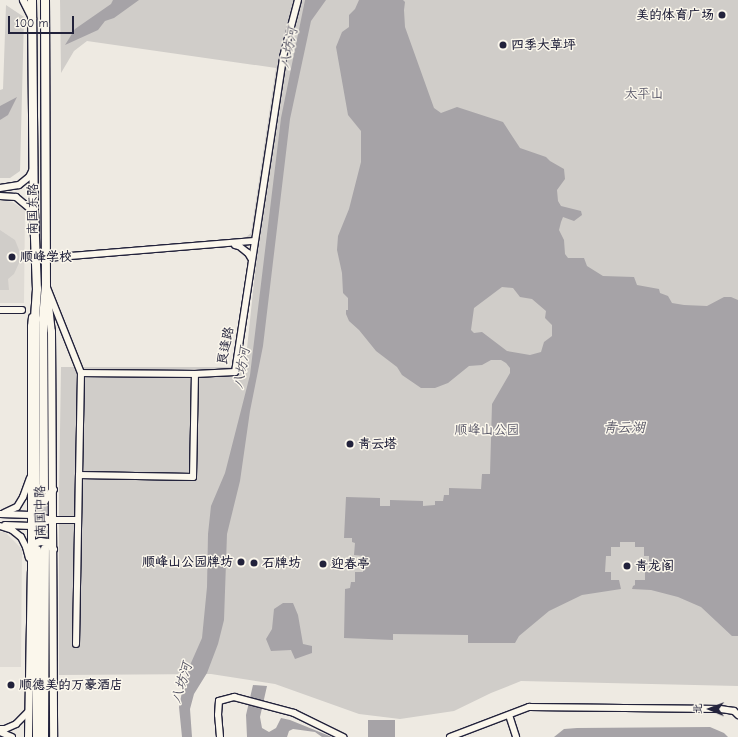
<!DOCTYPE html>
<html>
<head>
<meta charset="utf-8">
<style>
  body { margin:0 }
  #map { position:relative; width:738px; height:737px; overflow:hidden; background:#eeeae2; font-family:"Comic Neue","LXGW WenKai TC",sans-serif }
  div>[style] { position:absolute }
  .built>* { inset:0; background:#dfdbd5 }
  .green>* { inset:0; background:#d0cdc9 }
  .water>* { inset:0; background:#a6a3a7; transform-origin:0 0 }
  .highway-tunnel>* { height:8px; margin-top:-4px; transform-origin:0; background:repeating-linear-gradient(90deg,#c5c2c1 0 8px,transparent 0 12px) }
  .roads { filter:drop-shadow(1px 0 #22223b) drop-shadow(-1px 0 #22223b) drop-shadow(0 1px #22223b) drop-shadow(0 -1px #22223b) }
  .minor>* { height:6px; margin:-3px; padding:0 3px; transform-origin:3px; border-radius:3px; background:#fbf7ec }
  .major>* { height:7px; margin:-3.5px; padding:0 3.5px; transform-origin:3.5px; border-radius:3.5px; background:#fbf7ec }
  .highway>* { height:8px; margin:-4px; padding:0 4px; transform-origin:4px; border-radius:4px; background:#fbf7ec }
  .dots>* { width:11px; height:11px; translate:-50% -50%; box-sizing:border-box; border:2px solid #fbf7ec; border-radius:50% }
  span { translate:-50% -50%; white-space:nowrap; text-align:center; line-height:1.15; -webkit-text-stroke:3px #fbf7ec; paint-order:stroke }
  .poi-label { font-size:13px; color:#22223b; font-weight:700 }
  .right { translate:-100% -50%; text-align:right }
  .left { translate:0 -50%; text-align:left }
  .park-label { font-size:13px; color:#565566 }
  .street-label { font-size:13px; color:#22223b }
  .water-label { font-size:14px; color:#575666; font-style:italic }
  .north { position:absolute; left:690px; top:689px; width:40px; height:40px; -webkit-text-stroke:3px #fbf7ec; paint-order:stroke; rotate:271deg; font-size:11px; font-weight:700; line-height:16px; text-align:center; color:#22223b }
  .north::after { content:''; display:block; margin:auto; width:14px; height:18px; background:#22223b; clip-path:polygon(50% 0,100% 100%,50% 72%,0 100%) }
  .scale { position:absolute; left:8px; top:16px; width:66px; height:18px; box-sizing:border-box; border:2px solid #22223b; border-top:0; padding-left:5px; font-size:12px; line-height:14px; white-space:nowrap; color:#22223b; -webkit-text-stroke:3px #fbf7ec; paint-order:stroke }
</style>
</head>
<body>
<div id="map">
  <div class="built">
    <div style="clip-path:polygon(0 200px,12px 202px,25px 210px,24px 303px,0 303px)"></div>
    <div style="clip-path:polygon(0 532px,5px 532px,22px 549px,21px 667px,0 667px)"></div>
  </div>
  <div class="green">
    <div style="clip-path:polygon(60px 0,738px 0,738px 686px,521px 681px,491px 693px,454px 711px,400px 719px,359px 714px,275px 684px,211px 674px,59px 675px,59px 494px,61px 367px,245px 367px,257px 254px,256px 245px,244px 239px,251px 233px,276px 68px,87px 41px,74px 51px,61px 73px)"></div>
    <div style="clip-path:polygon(6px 5px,24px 17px,20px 171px,10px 178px,0 178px,0 90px,3px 89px)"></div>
    <div style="clip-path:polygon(0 230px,15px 240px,19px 250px,19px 263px,14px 274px,8px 279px,9px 290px,0 290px)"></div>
  </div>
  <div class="water">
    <div style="clip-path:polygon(113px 0,139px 0,114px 18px,105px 21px,98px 30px,65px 45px,75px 29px,111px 4px)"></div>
    <div style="clip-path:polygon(305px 0,326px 0,311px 21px,290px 119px,263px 346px,250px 411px,240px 481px,227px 534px,224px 620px,218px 644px,207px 673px,194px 694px,190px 709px,192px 737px,182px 737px,179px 707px,182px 692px,187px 672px,202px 638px,207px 587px,208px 534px,211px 506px,225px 473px,250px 375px,281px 118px)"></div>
    <div style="clip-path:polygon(evenodd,359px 0,403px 0,405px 2px,404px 10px,405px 27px,434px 108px,441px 113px,457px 107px,503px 122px,520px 148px,546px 157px,550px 161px,564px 169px,565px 179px,557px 190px,558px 201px,561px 206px,581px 211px,582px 215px,574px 221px,563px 217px,561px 222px,559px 230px,564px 240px,565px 254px,568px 258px,584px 258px,587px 266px,603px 276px,634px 277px,637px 285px,659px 289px,660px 293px,668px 296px,672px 303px,684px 305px,707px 306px,724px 297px,731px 297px,738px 300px,738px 636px,732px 636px,701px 607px,678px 597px,651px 590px,632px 589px,633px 586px,635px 585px,635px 580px,645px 580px,645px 572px,649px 572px,649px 556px,644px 556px,644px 547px,635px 547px,635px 542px,620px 542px,620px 547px,611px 547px,611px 556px,606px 556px,605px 572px,611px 572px,611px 580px,619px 580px,621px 589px,582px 595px,549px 611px,519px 636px,515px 643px,468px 643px,468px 635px,393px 634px,393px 640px,344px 638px,345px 589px,350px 588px,351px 582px,355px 582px,355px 572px,363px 572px,363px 556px,354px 555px,355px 543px,352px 542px,352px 538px,344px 538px,346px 497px,380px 498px,380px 506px,390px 506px,390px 500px,423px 501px,423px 506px,435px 505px,435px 501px,443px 501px,444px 495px,449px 495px,449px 488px,481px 489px,482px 474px,490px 474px,492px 404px,510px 373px,510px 368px,506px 363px,501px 360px,491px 360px,482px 365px,469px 366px,448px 383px,435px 388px,421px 388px,402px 375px,397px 367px,376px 351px,359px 330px,349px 321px,346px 314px,346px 310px,348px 310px,348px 298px,343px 293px,342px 273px,337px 250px,338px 236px,349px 209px,361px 162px,361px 131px,348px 115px,336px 47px,342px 32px,349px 27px,349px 15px,355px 9px,359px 0,502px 287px,513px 288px,520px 297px,532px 299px,546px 311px,545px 318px,552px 325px,552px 336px,544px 342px,541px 352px,530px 355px,507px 351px,482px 332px,474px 333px,471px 330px,474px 308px,502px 287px)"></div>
    <div style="clip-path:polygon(17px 97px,8px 115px,0 120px,0 106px)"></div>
    <div style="clip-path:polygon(283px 603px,293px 603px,298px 615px,303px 644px,312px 646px,312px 653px,295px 659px,291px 650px,271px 651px,266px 639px,272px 629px,274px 609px)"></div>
    <div style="clip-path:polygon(253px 685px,267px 686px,260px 717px,262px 728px,269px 732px,276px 728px,281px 718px,290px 720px,332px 737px,322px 737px,315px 732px,293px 729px,289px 731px,287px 737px,247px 737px,246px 715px)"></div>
    <div style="left:368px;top:720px;width:27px;height:17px"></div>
    <div style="clip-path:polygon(710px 727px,724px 733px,728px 737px,554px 737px,564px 729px,577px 728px)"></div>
  </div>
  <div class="highway-tunnel">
    <div style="left:36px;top:493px;width:56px;rotate:89deg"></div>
    <div style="left:44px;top:494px;width:54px;rotate:88.9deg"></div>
  </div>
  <div class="roads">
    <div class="minor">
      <div style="left:0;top:188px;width:19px;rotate:-9deg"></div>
      <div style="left:19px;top:185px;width:13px;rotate:-39deg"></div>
      <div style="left:29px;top:177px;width:11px;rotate:-63deg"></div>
      <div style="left:0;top:196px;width:16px;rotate:4deg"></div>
      <div style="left:16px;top:197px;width:23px;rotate:40deg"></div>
      <div style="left:235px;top:245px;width:4px;rotate:14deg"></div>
      <div style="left:239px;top:246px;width:11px;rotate:38deg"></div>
      <div style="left:248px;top:253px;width:6px;rotate:59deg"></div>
      <div style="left:46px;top:258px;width:209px;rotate:-4.7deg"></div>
      <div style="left:46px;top:285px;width:95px;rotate:68.3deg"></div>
      <div style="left:81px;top:373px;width:102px;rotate:91.1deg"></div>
      <div style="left:0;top:310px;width:22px"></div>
      <div style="left:81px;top:373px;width:114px;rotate:0.5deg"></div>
      <div style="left:4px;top:513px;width:14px;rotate:-25deg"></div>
      <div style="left:17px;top:507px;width:12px;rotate:-59deg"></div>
      <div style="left:23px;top:497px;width:20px;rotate:-70deg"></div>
      <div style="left:0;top:514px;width:31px;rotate:2deg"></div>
      <div style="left:31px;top:515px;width:23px;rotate:13deg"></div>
      <div style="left:53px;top:520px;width:24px"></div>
      <div style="left:5px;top:525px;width:26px;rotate:2deg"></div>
      <div style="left:31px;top:526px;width:21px;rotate:-17deg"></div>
      <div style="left:0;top:526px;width:13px;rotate:18deg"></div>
      <div style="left:12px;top:530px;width:11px;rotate:38deg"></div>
      <div style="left:21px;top:537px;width:11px;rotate:63deg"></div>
      <div style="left:26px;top:547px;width:11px;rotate:75deg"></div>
      <div style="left:76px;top:644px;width:169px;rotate:-89deg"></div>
      <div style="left:79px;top:475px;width:114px;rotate:1deg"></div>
      <div style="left:193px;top:477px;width:103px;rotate:-88.9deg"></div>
      <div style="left:195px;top:374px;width:40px;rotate:-2.9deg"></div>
      <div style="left:235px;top:372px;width:319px;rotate:-81.3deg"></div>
      <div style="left:283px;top:57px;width:59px;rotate:-75.3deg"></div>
      <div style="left:509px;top:715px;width:23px;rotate:72deg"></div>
      <div style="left:0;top:729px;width:5px"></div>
      <div style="left:5px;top:729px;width:12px;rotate:-24deg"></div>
      <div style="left:16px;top:724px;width:17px;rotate:-45deg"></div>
      <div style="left:0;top:732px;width:13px;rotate:23deg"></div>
      <div style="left:220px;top:737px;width:22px;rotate:-95deg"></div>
      <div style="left:218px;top:715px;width:14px;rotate:-86deg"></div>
      <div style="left:219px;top:701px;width:16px;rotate:-15deg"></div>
      <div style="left:234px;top:697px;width:62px;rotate:14.9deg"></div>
      <div style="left:294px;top:713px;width:55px;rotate:26.1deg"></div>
      <div style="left:450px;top:737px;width:85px;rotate:-20.8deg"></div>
      <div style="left:529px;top:707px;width:191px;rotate:0.6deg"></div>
      <div style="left:720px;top:709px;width:14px;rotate:8deg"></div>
      <div style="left:734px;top:711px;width:6px;rotate:45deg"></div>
    </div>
    <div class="major">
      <div style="left:23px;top:0;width:20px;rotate:63deg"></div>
      <div style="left:47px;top:295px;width:36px;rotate:84deg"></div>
      <div style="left:51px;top:331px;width:406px;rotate:89.7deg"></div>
      <div style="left:32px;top:489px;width:5px;rotate:79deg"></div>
      <div style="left:33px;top:494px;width:8px;rotate:45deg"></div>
      <div style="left:39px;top:500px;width:5px"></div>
      <div style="left:44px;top:500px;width:14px;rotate:-51deg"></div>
      <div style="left:33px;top:550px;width:7px;rotate:-82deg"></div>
      <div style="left:34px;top:543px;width:6px;rotate:-18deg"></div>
      <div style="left:40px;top:541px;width:7px;rotate:8deg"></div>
      <div style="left:47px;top:542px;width:9px;rotate:49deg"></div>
      <div style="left:28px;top:737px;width:166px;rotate:-89deg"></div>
      <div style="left:31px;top:571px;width:245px;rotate:-90deg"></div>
      <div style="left:31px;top:326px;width:9px;rotate:-84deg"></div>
    </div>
    <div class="highway">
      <div style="left:32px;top:0;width:212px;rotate:89.5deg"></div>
      <div style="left:34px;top:212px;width:77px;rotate:87.8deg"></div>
      <div style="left:37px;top:289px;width:30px;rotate:94deg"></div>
      <div style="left:35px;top:319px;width:171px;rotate:89.7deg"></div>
      <div style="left:44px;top:490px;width:171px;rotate:-90.3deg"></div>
      <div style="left:43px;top:319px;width:34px;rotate:-85deg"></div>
      <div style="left:46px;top:285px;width:285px;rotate:-90.2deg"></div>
      <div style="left:37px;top:550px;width:187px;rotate:90deg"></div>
      <div style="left:44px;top:737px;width:188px;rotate:-89.7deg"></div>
    </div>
  </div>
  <div class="dots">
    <div style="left:722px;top:15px;background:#22223b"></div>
    <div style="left:503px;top:45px;background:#22223b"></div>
    <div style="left:12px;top:257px;background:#22223b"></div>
    <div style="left:350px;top:444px;background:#22223b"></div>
    <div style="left:241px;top:562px;background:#22223b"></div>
    <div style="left:254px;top:563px;background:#22223b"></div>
    <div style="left:323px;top:564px;background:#22223b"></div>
    <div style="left:627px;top:566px;background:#22223b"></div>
    <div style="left:11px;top:685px;background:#22223b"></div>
  </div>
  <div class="poi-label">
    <span class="right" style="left:714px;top:15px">美的体育广场</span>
    <span class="left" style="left:511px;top:45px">四季大草坪</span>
    <span class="left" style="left:20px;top:257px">顺峰学校</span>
    <span class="left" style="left:358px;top:444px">青云塔</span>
    <span class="right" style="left:233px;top:562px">顺峰山公园牌坊</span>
    <span class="left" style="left:262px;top:563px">石牌坊</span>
    <span class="left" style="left:331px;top:564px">迎春亭</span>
    <span class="left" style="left:635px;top:566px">青龙阁</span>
    <span class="left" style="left:19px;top:685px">顺德美的万豪酒店</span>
  </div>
  <div class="park-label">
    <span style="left:644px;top:94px">太平山</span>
    <span style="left:487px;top:430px">顺峰山公园</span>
  </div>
  <div class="street-label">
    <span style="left:33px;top:209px;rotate:-90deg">南国东路</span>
    <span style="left:226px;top:346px;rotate:-79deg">良逢路</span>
    <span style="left:41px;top:511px;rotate:-91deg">南国中路</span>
  </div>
  <div class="water-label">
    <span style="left:289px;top:48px;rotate:-78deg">八坊河</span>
    <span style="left:242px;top:368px;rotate:-80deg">八坊河</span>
    <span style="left:624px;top:428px">青云湖</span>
    <span style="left:182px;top:683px;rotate:-73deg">八坊河</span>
  </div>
  <div class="north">北</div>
  <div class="scale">100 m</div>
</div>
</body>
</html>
